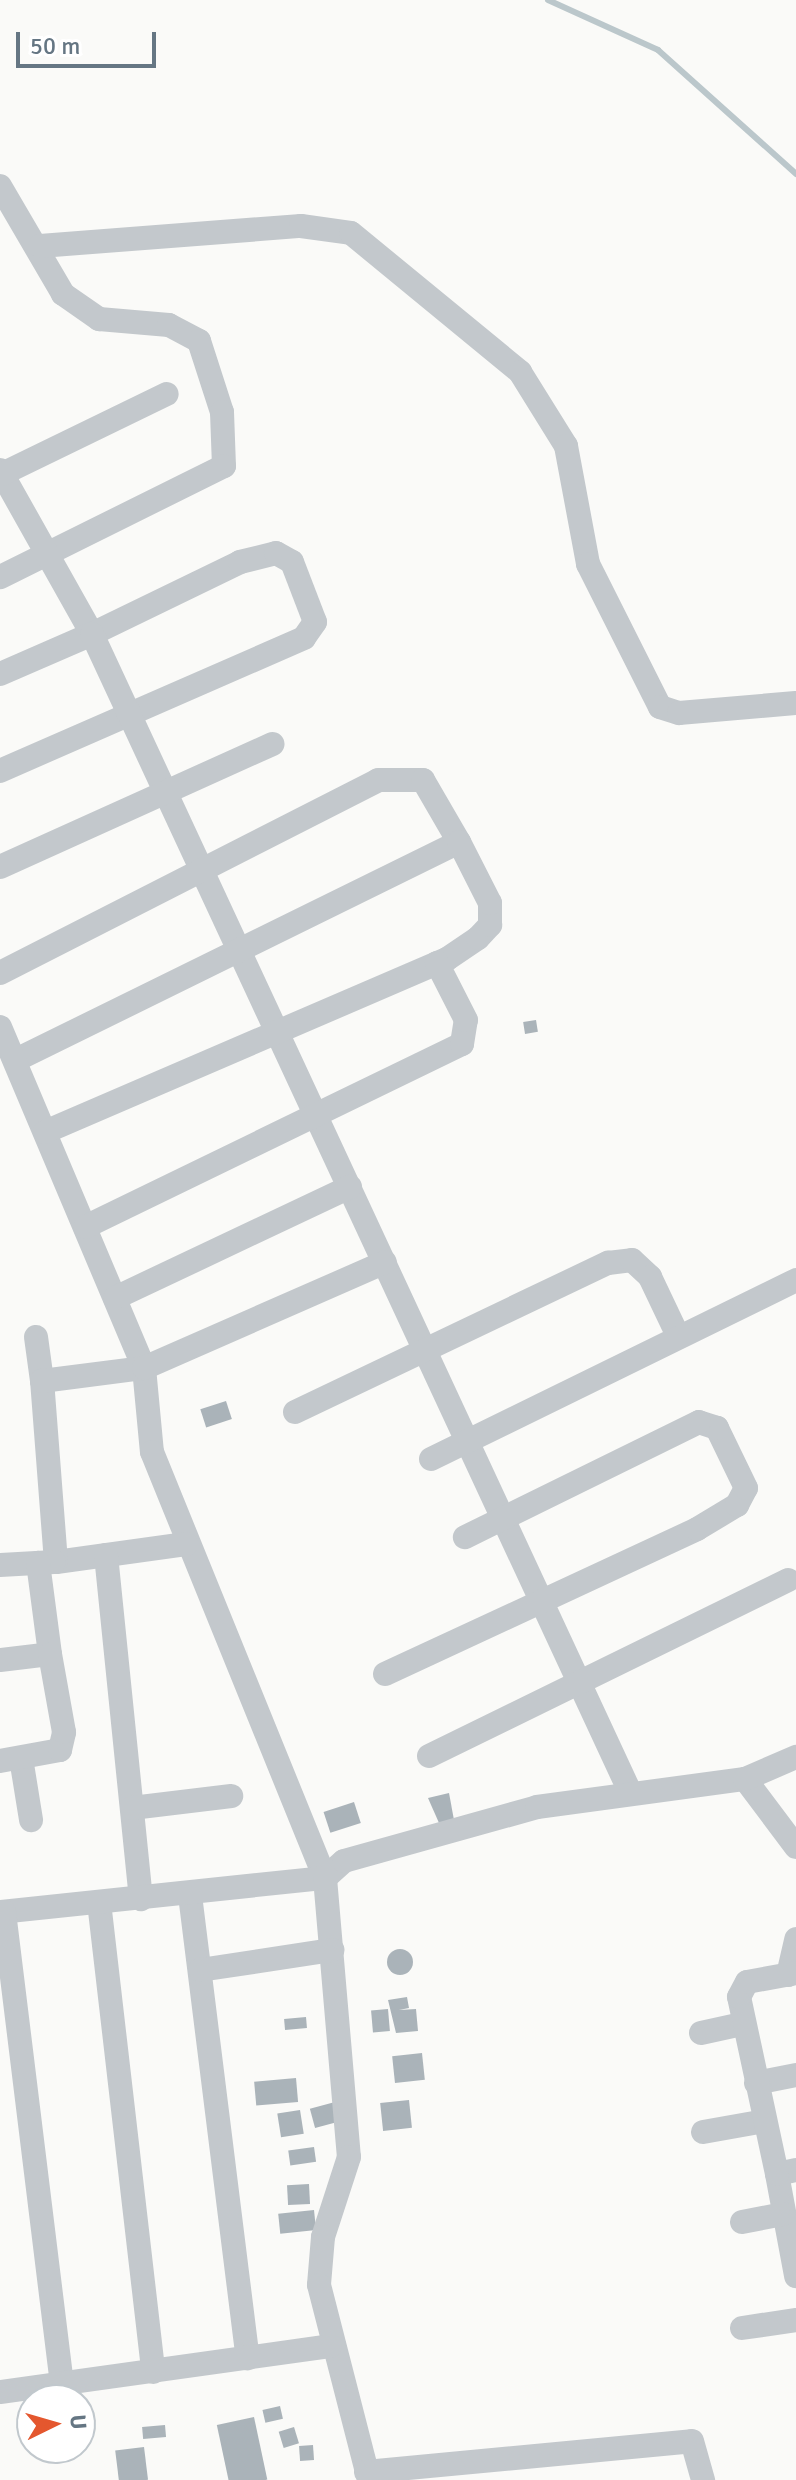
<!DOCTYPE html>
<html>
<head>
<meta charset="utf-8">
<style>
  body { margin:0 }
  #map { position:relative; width:796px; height:2480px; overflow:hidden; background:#fafaf8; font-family:Signika,sans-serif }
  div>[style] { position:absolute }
  .stream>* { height:6px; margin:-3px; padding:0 3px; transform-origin:3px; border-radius:3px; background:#bbc7cb }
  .building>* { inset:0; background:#aab3b9; transform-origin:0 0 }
  .round { border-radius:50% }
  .minor>* { height:24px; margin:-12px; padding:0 12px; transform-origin:12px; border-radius:12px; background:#c3c8cc }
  span { translate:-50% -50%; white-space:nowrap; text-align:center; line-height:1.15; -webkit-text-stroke:8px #fff; paint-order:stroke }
  .north { position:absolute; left:16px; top:2384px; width:80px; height:80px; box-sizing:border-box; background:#fff; border:2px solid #c1c8cd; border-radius:50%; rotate:85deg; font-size:22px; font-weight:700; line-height:32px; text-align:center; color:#657683 }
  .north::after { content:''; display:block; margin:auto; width:28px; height:36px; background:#e4572e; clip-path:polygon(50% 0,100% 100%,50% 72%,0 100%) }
  .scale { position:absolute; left:16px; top:32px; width:140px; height:36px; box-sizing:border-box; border:4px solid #657683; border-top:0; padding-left:10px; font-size:24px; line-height:28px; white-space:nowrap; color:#657683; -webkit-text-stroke:6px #fff; paint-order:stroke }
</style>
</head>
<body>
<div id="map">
  <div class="stream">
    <div style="left:548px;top:0;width:121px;rotate:24.4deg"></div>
    <div style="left:658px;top:50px;width:186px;rotate:41.9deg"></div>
  </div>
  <div class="building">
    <div style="left:536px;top:1020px;width:12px;height:13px;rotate:81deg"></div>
    <div style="left:226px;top:1401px;width:19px;height:27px;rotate:72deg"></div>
    <div style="clip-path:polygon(449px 1793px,454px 1820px,439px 1823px,428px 1798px)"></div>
    <div style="left:354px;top:1802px;width:22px;height:32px;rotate:72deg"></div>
    <div class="round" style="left:387px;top:1949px;width:26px;height:26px"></div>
    <div style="clip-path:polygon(407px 1997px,409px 2008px,399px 2010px,416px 2009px,418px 2031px,396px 2033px,388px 2000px)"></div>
    <div style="left:388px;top:2009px;width:22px;height:17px;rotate:85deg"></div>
    <div style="left:306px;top:2017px;width:11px;height:22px;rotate:85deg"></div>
    <div style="left:422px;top:2053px;width:27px;height:30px;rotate:84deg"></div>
    <div style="left:296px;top:2078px;width:24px;height:42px;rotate:85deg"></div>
    <div style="left:409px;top:2100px;width:28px;height:29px;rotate:84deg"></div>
    <div style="left:335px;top:2102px;width:20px;height:26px;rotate:75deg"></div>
    <div style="left:300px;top:2110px;width:24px;height:23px;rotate:81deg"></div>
    <div style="left:314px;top:2147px;width:15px;height:26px;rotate:82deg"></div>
    <div style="left:309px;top:2184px;width:20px;height:22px;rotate:87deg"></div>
    <div style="left:314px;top:2210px;width:20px;height:36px;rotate:84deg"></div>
    <div style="left:280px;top:2406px;width:13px;height:18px;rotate:77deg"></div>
    <div style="left:254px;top:2417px;width:64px;height:38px;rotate:78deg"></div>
    <div style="left:165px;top:2425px;width:12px;height:23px;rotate:85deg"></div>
    <div style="left:294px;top:2427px;width:17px;height:16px;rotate:73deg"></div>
    <div style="left:313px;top:2445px;width:15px;height:14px;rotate:86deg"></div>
    <div style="left:144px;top:2447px;width:33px;height:29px;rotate:83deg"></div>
  </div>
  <div class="minor">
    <div style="left:0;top:186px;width:125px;rotate:59.7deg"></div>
    <div style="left:63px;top:294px;width:44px;rotate:34.8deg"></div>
    <div style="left:99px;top:319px;width:70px;rotate:4.9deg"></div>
    <div style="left:169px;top:325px;width:34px;rotate:28deg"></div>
    <div style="left:199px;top:341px;width:75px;rotate:72.1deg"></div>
    <div style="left:222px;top:412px;width:54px;rotate:87.9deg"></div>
    <div style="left:224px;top:466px;width:250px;rotate:153.6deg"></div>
    <div style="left:40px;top:246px;width:262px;rotate:-4.4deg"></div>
    <div style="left:301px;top:226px;width:50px;rotate:8deg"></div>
    <div style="left:351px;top:233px;width:219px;rotate:39.4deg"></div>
    <div style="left:520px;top:372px;width:87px;rotate:58.1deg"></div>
    <div style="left:566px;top:446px;width:120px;rotate:79.4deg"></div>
    <div style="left:588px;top:564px;width:160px;rotate:63.3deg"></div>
    <div style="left:660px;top:707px;width:20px;rotate:18deg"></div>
    <div style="left:679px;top:713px;width:117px;rotate:-4.9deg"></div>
    <div style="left:0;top:470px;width:188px;rotate:60.7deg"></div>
    <div style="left:92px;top:634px;width:165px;rotate:-25.9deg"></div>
    <div style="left:240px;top:562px;width:37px;rotate:-14deg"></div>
    <div style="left:276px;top:553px;width:18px;rotate:29deg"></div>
    <div style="left:292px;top:562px;width:64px;rotate:69deg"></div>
    <div style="left:315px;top:622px;width:19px;rotate:125deg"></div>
    <div style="left:304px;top:638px;width:332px;rotate:156.4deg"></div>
    <div style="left:2px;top:474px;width:183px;rotate:-25.9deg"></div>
    <div style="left:0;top:674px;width:100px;rotate:-23.5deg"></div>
    <div style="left:92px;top:634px;width:1279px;rotate:65.08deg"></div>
    <div style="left:0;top:867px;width:299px;rotate:-24.3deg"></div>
    <div style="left:0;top:973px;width:424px;rotate:-27deg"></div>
    <div style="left:378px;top:780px;width:45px"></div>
    <div style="left:423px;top:780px;width:72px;rotate:59.9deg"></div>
    <div style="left:459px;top:842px;width:495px;rotate:153.8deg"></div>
    <div style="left:0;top:1027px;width:370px;rotate:67.1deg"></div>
    <div style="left:144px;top:1368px;width:84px;rotate:84.6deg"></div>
    <div style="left:152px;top:1452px;width:460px;rotate:67.9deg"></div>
    <div style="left:325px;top:1878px;width:280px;rotate:85.1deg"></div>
    <div style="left:349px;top:2157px;width:84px;rotate:108deg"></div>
    <div style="left:323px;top:2237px;width:48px;rotate:94.8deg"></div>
    <div style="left:319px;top:2285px;width:201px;rotate:75.6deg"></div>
    <div style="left:45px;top:1132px;width:438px;rotate:-23.3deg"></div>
    <div style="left:447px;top:959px;width:37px;rotate:-34deg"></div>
    <div style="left:478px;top:938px;width:18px;rotate:-47deg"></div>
    <div style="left:490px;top:925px;width:22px;rotate:-90deg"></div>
    <div style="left:490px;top:903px;width:68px;rotate:-116.9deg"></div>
    <div style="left:85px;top:1227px;width:419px;rotate:-25.9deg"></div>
    <div style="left:462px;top:1044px;width:24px;rotate:-81deg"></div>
    <div style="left:466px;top:1020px;width:64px;rotate:-117deg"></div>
    <div style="left:115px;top:1298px;width:260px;rotate:-25.3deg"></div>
    <div style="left:36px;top:1337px;width:44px;rotate:82.2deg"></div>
    <div style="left:295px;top:1412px;width:347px;rotate:-25.5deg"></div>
    <div style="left:608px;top:1263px;width:24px;rotate:-7deg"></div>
    <div style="left:632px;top:1260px;width:25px;rotate:43deg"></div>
    <div style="left:650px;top:1277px;width:65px;rotate:64.6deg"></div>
    <div style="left:431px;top:1459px;width:407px;rotate:-26.1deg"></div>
    <div style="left:186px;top:1544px;width:131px;rotate:172.1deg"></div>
    <div style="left:56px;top:1562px;width:182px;rotate:-94.4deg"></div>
    <div style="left:42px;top:1381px;width:103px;rotate:-7.3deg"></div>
    <div style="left:144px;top:1368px;width:263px;rotate:-23.7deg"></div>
    <div style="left:106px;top:1555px;width:346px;rotate:84.2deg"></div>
    <div style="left:0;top:1565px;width:54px;rotate:-3.2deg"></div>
    <div style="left:0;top:1660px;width:50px;rotate:-6.8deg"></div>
    <div style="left:50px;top:1654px;width:92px;rotate:-97.5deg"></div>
    <div style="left:385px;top:1674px;width:344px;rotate:-24.9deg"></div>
    <div style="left:697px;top:1529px;width:47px;rotate:-31deg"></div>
    <div style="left:737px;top:1505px;width:19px;rotate:-62deg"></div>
    <div style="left:746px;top:1488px;width:67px;rotate:-115.8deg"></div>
    <div style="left:717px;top:1428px;width:19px;rotate:-162deg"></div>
    <div style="left:699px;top:1422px;width:261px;rotate:153.8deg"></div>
    <div style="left:429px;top:1756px;width:400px;rotate:-26.1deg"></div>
    <div style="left:21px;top:1758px;width:63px;rotate:80.8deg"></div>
    <div style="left:0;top:1761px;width:61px;rotate:-10.4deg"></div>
    <div style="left:60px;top:1750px;width:18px;rotate:-77deg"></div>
    <div style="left:64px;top:1732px;width:79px;rotate:-100.2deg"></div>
    <div style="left:745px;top:1779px;width:85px;rotate:53.1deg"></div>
    <div style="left:132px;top:1808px;width:100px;rotate:-6.9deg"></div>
    <div style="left:190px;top:1895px;width:467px;rotate:82.9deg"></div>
    <div style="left:99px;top:1902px;width:473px;rotate:83.4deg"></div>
    <div style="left:0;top:1912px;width:327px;rotate:-6deg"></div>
    <div style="left:325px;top:1878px;width:25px;rotate:-42deg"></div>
    <div style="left:344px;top:1861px;width:200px;rotate:-15.6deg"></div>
    <div style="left:537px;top:1807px;width:210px;rotate:-7.7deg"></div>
    <div style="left:745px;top:1779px;width:56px;rotate:-23.3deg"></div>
    <div style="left:4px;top:1912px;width:476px;rotate:83deg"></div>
    <div style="left:200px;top:1970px;width:134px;rotate:-8.6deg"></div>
    <div style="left:788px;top:1975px;width:37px;rotate:-77deg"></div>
    <div style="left:701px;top:2033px;width:42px;rotate:-12.4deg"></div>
    <div style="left:756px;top:2083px;width:41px;rotate:-11.3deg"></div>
    <div style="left:703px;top:2132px;width:63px;rotate:-10.1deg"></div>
    <div style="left:796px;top:2170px;width:19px;rotate:168deg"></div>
    <div style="left:777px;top:2174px;width:104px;rotate:79.4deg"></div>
    <div style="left:777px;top:2174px;width:181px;rotate:-102.1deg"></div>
    <div style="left:739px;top:1997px;width:17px;rotate:-62deg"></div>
    <div style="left:747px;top:1982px;width:50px;rotate:-10.4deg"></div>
    <div style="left:742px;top:2222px;width:42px;rotate:-11deg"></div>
    <div style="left:742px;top:2328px;width:55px;rotate:-8.4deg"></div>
    <div style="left:0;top:2392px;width:333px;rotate:-7.9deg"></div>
    <div style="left:366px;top:2472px;width:327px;rotate:-5.4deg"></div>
    <div style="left:692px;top:2441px;width:41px;rotate:74.2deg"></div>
  </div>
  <div class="north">U</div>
  <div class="scale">50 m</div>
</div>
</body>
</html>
